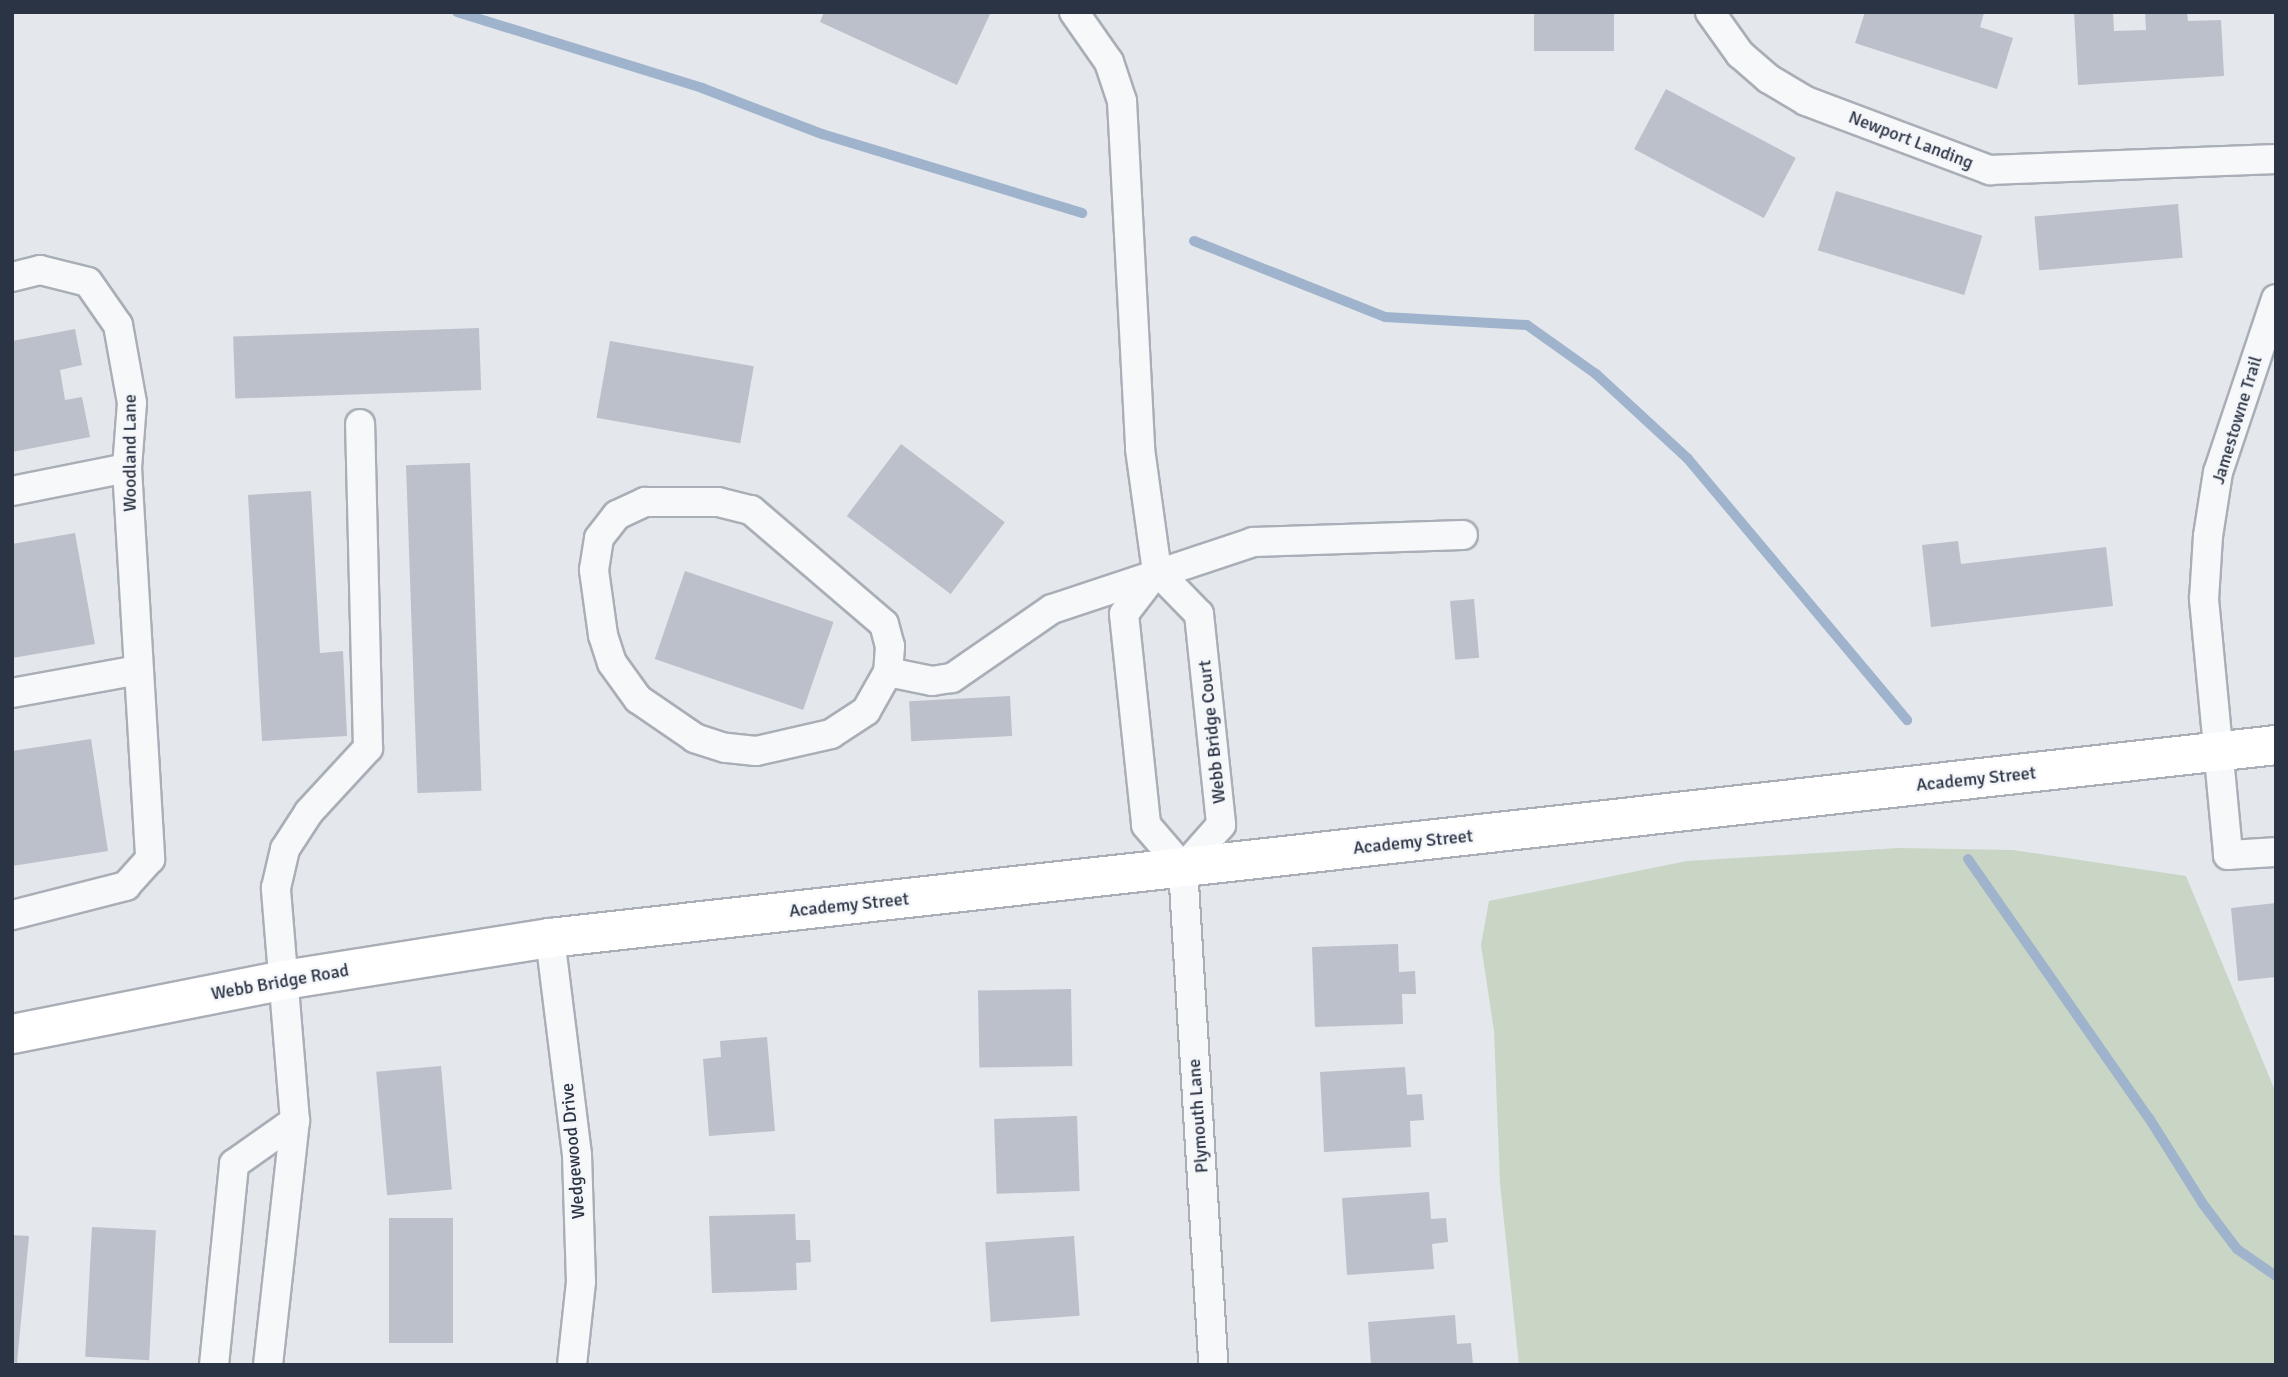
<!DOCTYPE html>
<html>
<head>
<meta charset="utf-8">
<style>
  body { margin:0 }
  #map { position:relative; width:2288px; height:1377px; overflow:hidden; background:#e4e7ec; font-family:Signika,sans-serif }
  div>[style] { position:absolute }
  .green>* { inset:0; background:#c9d6c5 }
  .stream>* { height:10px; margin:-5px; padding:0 5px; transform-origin:5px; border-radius:5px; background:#9fb4cc }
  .building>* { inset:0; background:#bbc0ca; transform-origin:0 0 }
  .roads { filter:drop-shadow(2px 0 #a9aeb7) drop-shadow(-2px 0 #a9aeb7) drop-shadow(0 2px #a9aeb7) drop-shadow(0 -2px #a9aeb7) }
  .street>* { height:28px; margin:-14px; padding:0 14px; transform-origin:14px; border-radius:14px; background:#f7f8fa }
  .secondary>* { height:38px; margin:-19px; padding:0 19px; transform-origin:19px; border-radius:19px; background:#fff }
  span { translate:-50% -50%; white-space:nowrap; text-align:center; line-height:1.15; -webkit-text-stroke:5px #f4f6f9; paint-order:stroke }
  .street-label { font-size:18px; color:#2b3445 }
  .frame { position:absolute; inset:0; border:14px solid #2b3445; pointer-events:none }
</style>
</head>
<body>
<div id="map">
  <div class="green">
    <div style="clip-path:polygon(1898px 848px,2013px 850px,2186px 876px,2276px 1093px,2276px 1365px,1519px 1365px,1500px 1183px,1494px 1031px,1481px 945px,1489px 901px,1687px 861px)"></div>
  </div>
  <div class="stream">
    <div style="left:457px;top:12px;width:257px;rotate:17.2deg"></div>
    <div style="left:702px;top:88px;width:129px;rotate:21deg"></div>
    <div style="left:822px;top:134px;width:272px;rotate:16.9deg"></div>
    <div style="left:1194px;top:241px;width:206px;rotate:21.7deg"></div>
    <div style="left:1385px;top:317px;width:142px;rotate:3.2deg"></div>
    <div style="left:1527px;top:325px;width:85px;rotate:35.4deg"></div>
    <div style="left:1596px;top:374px;width:125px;rotate:42.7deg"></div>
    <div style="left:1688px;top:459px;width:341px;rotate:50deg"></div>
    <div style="left:1968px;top:859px;width:316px;rotate:55.1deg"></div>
    <div style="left:2149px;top:1118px;width:102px;rotate:57.9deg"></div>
    <div style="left:2203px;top:1204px;width:56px;rotate:52.9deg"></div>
    <div style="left:2237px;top:1249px;width:47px;rotate:34.7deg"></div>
  </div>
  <div class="building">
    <div style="clip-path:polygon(824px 12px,991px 12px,957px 85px,820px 22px)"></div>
    <div style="left:1534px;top:12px;width:80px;height:39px"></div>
    <div style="clip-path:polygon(1865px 12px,1984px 13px,1980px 27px,2013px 38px,1997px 89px,1855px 43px)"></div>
    <div style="clip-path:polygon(2074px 12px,2113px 12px,2114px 31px,2146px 30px,2145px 12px,2187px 12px,2188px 21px,2221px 20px,2224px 76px,2078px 85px)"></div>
    <div style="left:1666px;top:89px;width:147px;height:68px;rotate:28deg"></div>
    <div style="left:1836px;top:191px;width:153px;height:62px;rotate:17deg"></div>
    <div style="left:2178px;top:204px;width:54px;height:144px;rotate:85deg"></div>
    <div style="left:479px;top:328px;width:62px;height:246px;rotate:88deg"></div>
    <div style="clip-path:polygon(75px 329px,82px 365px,60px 370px,65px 400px,82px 397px,90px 437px,12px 452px,12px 341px)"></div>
    <div style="left:610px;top:341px;width:146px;height:78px;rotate:10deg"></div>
    <div style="left:901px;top:444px;width:130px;height:90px;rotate:37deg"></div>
    <div style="left:470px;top:463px;width:328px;height:64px;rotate:88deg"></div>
    <div style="clip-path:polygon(311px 491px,320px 653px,343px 651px,347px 736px,262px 741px,248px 495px)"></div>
    <div style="clip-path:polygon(75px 533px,95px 644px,12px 658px,12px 544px)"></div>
    <div style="clip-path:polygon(1958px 541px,1961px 564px,2106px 547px,2113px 606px,1931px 627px,1922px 545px)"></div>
    <div style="left:685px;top:571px;width:157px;height:93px;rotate:19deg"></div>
    <div style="left:1474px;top:599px;width:59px;height:24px;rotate:85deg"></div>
    <div style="left:1010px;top:696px;width:40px;height:101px;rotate:87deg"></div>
    <div style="clip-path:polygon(91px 739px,108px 851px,12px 866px,12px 751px)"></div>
    <div style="clip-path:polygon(2276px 903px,2276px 977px,2238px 981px,2231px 908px)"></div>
    <div style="clip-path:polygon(1398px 944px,1399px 972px,1415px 971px,1416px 994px,1402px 994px,1403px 1024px,1315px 1027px,1312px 947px)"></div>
    <div style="left:1071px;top:989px;width:77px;height:93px;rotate:89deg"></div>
    <div style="clip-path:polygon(767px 1037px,775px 1131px,709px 1136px,703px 1059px,721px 1057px,720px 1041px)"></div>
    <div style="left:441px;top:1066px;width:124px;height:65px;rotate:85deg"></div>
    <div style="clip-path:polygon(1405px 1067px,1407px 1095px,1422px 1094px,1424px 1120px,1410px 1121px,1411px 1147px,1324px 1152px,1320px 1072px)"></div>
    <div style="left:1077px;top:1116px;width:75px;height:83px;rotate:88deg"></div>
    <div style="clip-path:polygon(1429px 1192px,1431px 1219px,1446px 1218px,1448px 1242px,1432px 1244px,1434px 1269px,1347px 1275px,1342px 1198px)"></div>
    <div style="clip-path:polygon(795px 1214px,796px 1240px,810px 1240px,811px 1262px,796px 1263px,797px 1290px,712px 1293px,709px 1216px)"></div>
    <div style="left:453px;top:1218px;width:125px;height:64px;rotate:90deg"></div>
    <div style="left:92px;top:1227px;width:64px;height:130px;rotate:3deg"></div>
    <div style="clip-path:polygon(12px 1235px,29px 1236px,17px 1363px,12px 1362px)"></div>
    <div style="left:1074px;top:1236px;width:80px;height:89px;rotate:86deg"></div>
    <div style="clip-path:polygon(1455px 1315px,1457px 1344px,1471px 1343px,1473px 1365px,1371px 1365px,1368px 1322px)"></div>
  </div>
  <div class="roads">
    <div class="street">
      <div style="left:1074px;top:12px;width:61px;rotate:55deg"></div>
      <div style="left:1109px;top:62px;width:41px;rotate:71.6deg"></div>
      <div style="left:1122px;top:101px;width:348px;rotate:87deg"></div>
      <div style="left:1140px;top:449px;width:123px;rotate:82.1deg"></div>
      <div style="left:1157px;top:571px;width:60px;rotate:45.7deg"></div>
      <div style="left:1199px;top:614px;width:212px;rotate:84deg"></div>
      <div style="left:1221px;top:825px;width:57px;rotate:131.5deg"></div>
      <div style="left:1710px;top:12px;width:52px;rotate:54.5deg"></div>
      <div style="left:1740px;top:54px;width:38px;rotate:41deg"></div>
      <div style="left:1769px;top:79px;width:43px;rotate:30.7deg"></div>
      <div style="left:1806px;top:101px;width:197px;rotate:20.6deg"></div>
      <div style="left:1990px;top:170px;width:286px;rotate:-2.2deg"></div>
      <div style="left:12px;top:277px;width:29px;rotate:-14deg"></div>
      <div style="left:40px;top:270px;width:49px;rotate:14deg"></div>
      <div style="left:88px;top:282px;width:52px;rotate:55.1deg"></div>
      <div style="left:118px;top:325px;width:79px;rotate:79.8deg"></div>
      <div style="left:132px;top:403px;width:65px;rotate:94.4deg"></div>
      <div style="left:127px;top:468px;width:392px;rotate:86.6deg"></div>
      <div style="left:150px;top:859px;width:36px;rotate:132deg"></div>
      <div style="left:126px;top:886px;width:118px;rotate:165.7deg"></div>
      <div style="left:2276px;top:299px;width:182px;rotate:108.5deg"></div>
      <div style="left:2218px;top:472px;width:65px;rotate:98.9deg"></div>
      <div style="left:2208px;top:536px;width:63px;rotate:93.6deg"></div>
      <div style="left:2204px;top:599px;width:257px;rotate:84.6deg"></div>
      <div style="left:2228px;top:855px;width:48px;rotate:-3.6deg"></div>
      <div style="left:12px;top:491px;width:117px;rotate:-11.3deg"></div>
      <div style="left:645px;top:502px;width:73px"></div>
      <div style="left:718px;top:502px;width:34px;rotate:14deg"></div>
      <div style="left:751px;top:510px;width:175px;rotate:40.6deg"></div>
      <div style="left:884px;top:624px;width:23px;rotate:75deg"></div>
      <div style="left:890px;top:646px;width:26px;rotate:94deg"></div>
      <div style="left:888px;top:672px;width:45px;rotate:119.4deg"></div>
      <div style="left:866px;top:711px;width:42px;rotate:146.7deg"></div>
      <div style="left:831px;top:734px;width:77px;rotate:167.2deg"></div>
      <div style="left:756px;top:751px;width:31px;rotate:-174deg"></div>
      <div style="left:725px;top:748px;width:32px;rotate:-162deg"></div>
      <div style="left:695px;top:738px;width:69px;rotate:-145.6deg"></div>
      <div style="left:638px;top:699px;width:44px;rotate:-125.8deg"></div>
      <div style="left:612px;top:663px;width:29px;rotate:-108deg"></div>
      <div style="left:603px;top:635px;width:66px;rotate:-97.9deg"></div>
      <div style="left:594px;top:570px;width:32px;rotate:-81deg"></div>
      <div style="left:599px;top:538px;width:29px;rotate:-52deg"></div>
      <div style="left:617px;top:515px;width:31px;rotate:-25deg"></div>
      <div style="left:1157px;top:571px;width:54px;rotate:127.5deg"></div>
      <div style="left:1124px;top:614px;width:212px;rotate:84deg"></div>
      <div style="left:1146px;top:825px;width:57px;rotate:49.3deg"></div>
      <div style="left:888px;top:672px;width:45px;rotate:11.6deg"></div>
      <div style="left:932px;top:681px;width:20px;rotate:-9deg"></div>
      <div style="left:952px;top:678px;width:121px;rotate:-34.6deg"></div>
      <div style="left:1052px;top:609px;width:212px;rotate:-18.4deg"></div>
      <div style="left:1253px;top:542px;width:210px;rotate:-1.9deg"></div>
      <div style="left:12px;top:693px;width:128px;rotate:-10.3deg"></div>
      <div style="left:1183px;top:868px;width:498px;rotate:86.5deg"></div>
      <div style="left:550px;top:938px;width:219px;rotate:82.9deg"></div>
      <div style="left:577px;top:1155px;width:127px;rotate:88.2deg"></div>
      <div style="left:581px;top:1282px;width:83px;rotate:96.2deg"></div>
      <div style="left:214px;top:1365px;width:202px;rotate:-84.3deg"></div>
      <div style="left:234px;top:1164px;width:75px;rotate:-35.2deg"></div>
      <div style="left:268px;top:1365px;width:245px;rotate:-83.7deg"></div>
      <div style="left:295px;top:1121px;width:234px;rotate:-94.7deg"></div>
      <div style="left:276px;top:888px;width:40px;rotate:-77deg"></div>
      <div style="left:285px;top:849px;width:44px;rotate:-57deg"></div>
      <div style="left:309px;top:812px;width:87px;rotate:-47.3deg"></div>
      <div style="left:368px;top:748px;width:324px;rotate:-91.4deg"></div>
    </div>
    <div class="secondary">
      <div style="left:12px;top:1034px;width:277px;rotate:-11.2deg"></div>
      <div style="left:284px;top:980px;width:269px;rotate:-9deg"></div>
      <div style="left:550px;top:938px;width:1737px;rotate:-6.38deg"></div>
    </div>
  </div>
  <div class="street-label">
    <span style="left:1911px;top:140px;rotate:21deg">Newport Landing</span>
    <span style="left:2237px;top:420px;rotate:-73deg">Jamestowne Trail</span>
    <span style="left:130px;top:453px;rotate:-90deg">Woodland Lane</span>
    <span style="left:1212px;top:732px;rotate:-96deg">Webb Bridge Court</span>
    <span style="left:1976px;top:779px;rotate:-6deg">Academy Street</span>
    <span style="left:1413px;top:842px;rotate:-6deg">Academy Street</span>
    <span style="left:849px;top:905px;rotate:-6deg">Academy Street</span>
    <span style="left:280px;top:982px;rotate:-10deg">Webb Bridge Road</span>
    <span style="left:1198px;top:1116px;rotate:-94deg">Plymouth Lane</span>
    <span style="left:573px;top:1151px;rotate:-95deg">Wedgewood Drive</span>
  </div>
  <div class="frame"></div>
</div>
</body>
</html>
